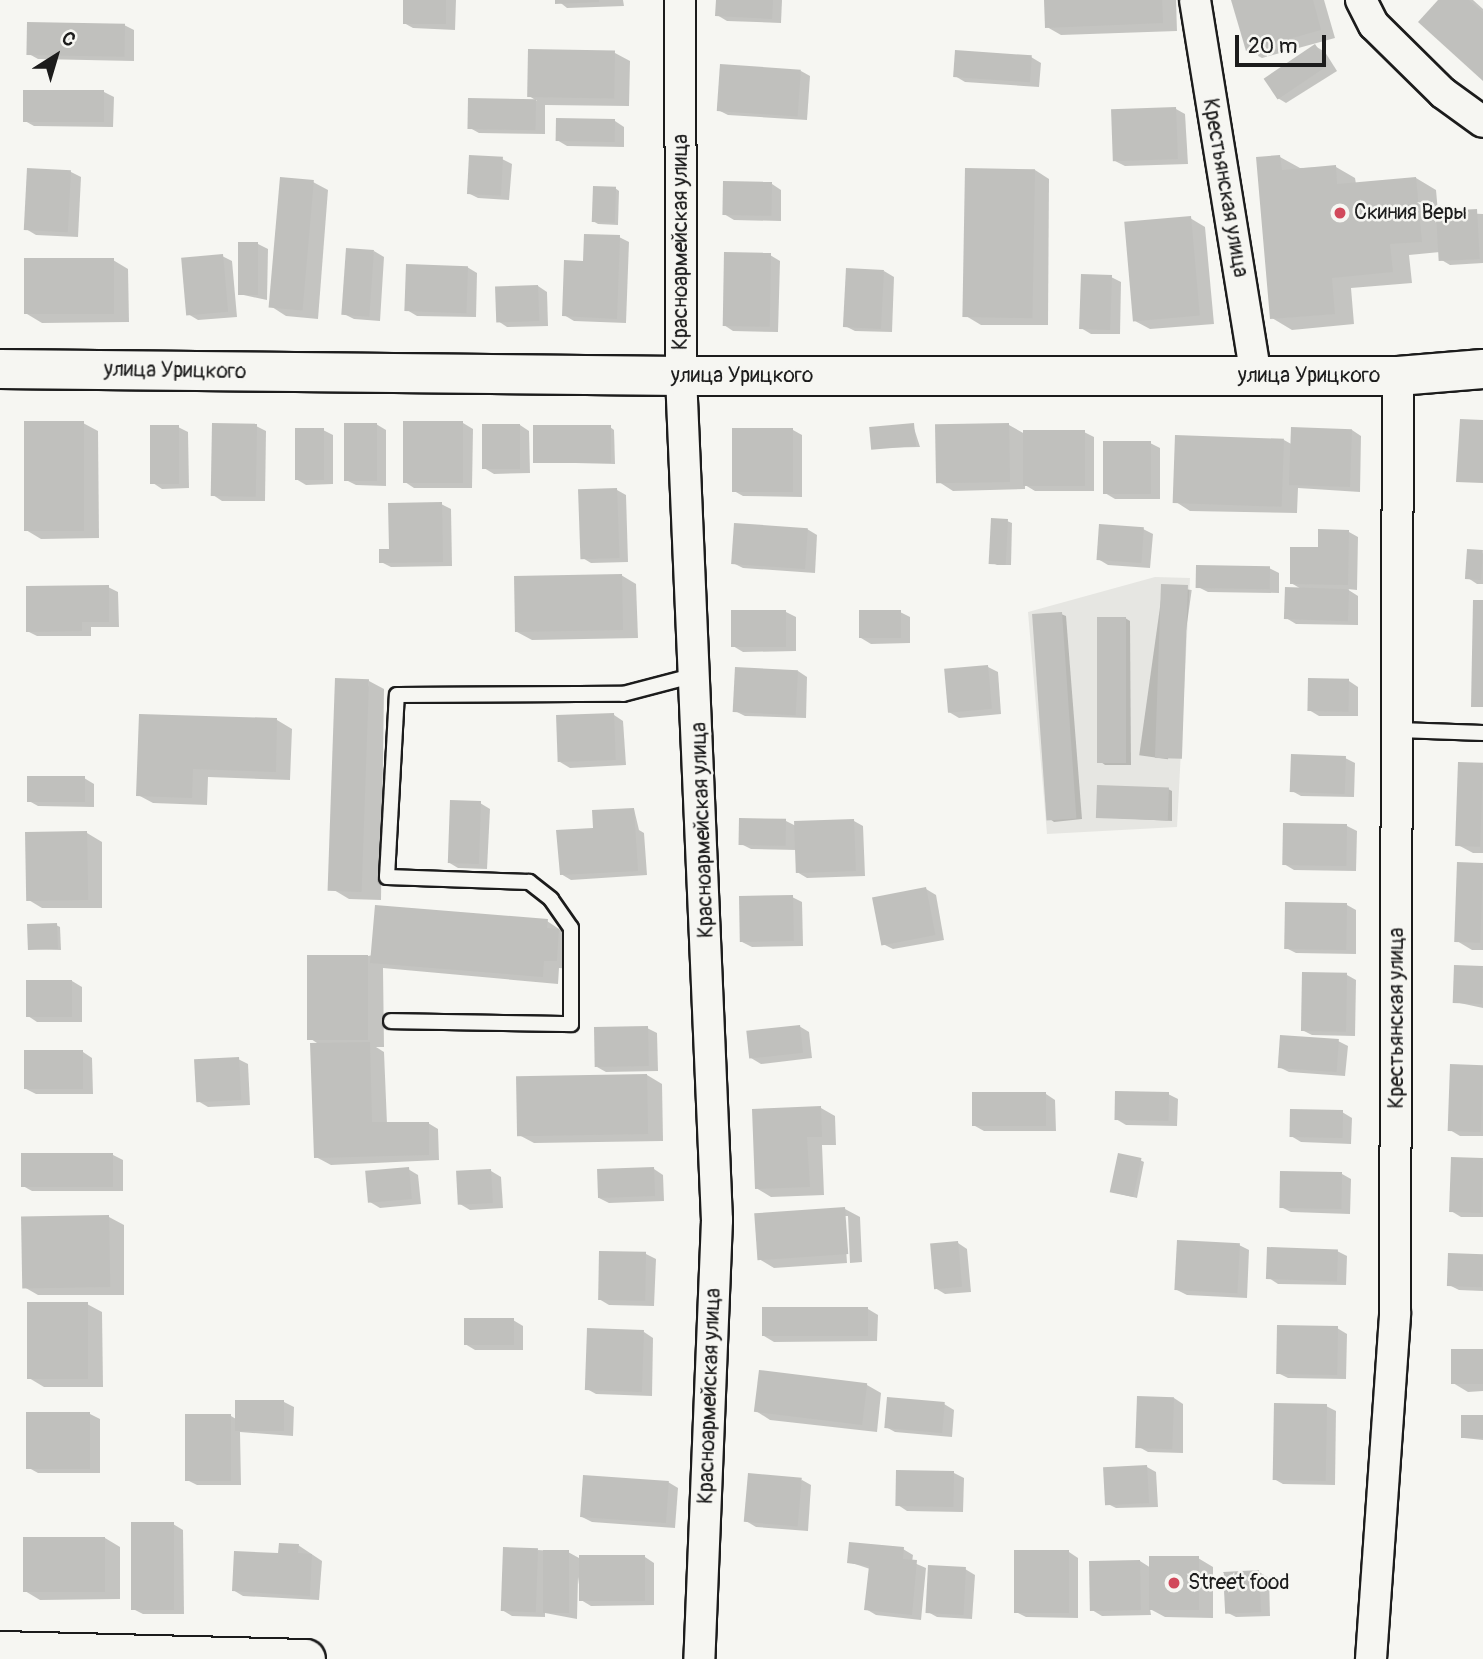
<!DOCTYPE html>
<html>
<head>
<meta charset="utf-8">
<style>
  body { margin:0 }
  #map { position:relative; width:1483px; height:1659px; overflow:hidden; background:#f6f6f2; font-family:Pangolin,sans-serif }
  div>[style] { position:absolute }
  .built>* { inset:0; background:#e6e6e2 }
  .shadow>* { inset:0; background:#0003; transform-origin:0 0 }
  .building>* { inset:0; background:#c0c0bd; transform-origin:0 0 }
  .roads { filter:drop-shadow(2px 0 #1c1c1c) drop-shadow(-2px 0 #1c1c1c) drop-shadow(0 2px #1c1c1c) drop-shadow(0 -2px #1c1c1c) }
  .service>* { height:14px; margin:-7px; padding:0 7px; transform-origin:7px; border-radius:7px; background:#f6f6f2 }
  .minor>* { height:30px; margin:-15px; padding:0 15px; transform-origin:15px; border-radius:15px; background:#f6f6f2 }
  .primary>* { height:38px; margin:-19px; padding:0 19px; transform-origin:19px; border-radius:19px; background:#f6f6f2 }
  .dots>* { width:19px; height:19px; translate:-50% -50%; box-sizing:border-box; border:4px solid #f6f6f2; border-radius:50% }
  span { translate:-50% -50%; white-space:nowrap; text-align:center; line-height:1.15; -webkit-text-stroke:5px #f6f6f2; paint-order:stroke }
  .street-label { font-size:21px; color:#1c1c1c }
  .poi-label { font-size:21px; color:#1c1c1c }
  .left { translate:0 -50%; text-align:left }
  .north { position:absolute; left:21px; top:21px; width:70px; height:70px; -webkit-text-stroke:5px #f6f6f2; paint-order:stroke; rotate:37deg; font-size:19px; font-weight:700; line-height:28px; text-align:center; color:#1c1c1c }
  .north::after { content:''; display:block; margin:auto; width:24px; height:32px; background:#1c1c1c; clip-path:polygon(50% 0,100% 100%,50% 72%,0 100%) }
  .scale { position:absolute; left:1235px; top:35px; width:91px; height:32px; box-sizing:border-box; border:4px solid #1c1c1c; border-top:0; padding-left:9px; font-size:21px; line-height:24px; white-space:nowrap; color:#1c1c1c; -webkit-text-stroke:5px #f6f6f2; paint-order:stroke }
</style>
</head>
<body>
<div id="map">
  <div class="built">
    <div style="clip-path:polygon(1155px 577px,1190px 578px,1177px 827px,1047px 834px,1028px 612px)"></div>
  </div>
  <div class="shadow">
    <div style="clip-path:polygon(405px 0,456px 0,455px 30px,413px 28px,404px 23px)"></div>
    <div style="clip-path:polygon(557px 0,623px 0,624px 6px,567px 8px)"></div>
    <div style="clip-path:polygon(717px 0,782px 0,781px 23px,727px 21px,717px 15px)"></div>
    <div style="clip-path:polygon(1046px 0,1176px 0,1177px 31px,1061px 35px,1047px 27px)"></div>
    <div style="clip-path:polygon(1233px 0,1324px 0,1335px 38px,1262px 58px,1247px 50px)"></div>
    <div style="clip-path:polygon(1441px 0,1473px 0,1483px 9px,1483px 78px)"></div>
    <div style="clip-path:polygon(124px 25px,134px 30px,134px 61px,38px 59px,29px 54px)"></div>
    <div style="clip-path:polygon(1315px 46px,1325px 52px,1337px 71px,1286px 103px,1276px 97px)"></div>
    <div style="clip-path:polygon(615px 53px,630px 61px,629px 106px,545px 105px,545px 134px,479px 133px,470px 128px,470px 100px,537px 101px,529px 96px)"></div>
    <div style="clip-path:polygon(1031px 57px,1041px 63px,1039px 87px,965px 82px,955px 76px)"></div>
    <div style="clip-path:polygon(801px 71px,810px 76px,807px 120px,728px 115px,718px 110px)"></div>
    <div style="clip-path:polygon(25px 92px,104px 92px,114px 97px,113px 127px,34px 126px,25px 121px)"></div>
    <div style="clip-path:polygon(1176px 109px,1185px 114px,1188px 164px,1125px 166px,1115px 161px)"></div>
    <div style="clip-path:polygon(615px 121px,624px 127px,624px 147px,567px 146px,557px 140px)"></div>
    <div style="clip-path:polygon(1280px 157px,1300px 168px,1336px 167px,1355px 178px,1356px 184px,1416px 178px,1436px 190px,1438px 212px,1483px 214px,1483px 263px,1450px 265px,1440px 259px,1440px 252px,1409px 255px,1412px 283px,1351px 288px,1354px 324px,1292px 330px,1272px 318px)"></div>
    <div style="clip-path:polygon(502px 159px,512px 164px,509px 200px,478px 198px,468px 193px)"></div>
    <div style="clip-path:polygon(29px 170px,71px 172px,81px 177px,78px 237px,36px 235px,26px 229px)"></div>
    <div style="clip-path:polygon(1035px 170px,1049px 179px,1048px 325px,981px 325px,966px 316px)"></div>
    <div style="clip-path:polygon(313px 182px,328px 190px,318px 319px,286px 316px,272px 307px)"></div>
    <div style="clip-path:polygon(772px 184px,781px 190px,781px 221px,734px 220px,724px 214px)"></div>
    <div style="clip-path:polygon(615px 188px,619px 191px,618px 225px,598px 224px,593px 221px)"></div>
    <div style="clip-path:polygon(1190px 218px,1205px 227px,1214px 324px,1150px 329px,1135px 321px)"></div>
    <div style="clip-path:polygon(619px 237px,629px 242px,626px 323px,574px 321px,564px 315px,585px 263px)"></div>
    <div style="clip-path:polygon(258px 244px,268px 249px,267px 300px,239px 294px)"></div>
    <div style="clip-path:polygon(374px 251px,384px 257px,380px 321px,354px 319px,344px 314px)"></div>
    <div style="clip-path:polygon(770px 255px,780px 261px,778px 332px,733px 331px,724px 325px)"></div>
    <div style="clip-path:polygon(222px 256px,232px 261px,237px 317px,198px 320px,188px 314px)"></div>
    <div style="clip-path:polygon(113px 260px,128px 269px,129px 322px,42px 323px,27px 314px)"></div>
    <div style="clip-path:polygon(467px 267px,477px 273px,476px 317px,417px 316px,407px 310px)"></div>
    <div style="clip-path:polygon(884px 271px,894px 277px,892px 332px,855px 331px,845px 326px)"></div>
    <div style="clip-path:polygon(1111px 277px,1121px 282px,1120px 334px,1091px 334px,1081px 328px)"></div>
    <div style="clip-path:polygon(538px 286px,547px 292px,548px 326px,507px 327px,498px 321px)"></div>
    <div style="clip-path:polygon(83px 423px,98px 431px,99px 538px,41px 539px,26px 530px)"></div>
    <div style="clip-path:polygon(405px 423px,463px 423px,473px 429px,472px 488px,414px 488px,405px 482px)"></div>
    <div style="clip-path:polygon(376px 424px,386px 430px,386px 486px,356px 485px,346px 480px)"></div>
    <div style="clip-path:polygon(520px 425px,529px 431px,530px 473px,494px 474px,484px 468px)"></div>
    <div style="clip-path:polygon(913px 425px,920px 447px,873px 448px)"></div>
    <div style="clip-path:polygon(1009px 425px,1025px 434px,1084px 432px,1094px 437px,1094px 491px,1035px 491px,1025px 485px,1025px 489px,953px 491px,939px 482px)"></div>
    <div style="clip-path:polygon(256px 426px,266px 431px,265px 501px,222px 501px,213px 495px)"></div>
    <div style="clip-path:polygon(178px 427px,188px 432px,189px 488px,162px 489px,153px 483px)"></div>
    <div style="clip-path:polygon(610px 427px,614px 430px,615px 464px,535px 462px)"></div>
    <div style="clip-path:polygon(323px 430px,333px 435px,333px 484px,306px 485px,296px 479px)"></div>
    <div style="clip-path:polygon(793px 430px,802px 435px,802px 497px,743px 496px,734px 491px)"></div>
    <div style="clip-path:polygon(1352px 430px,1361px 436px,1360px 492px,1298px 488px,1297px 513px,1190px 511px,1176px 502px,1284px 440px,1293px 445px)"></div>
    <div style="clip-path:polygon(1150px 443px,1160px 448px,1160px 499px,1115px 499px,1105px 493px)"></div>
    <div style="clip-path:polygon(617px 490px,626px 495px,628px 562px,591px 563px,581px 557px)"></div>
    <div style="clip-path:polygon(441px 504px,451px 509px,452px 566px,391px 567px,381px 562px)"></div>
    <div style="clip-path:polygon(1007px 521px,1012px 523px,1011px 565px,997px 565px,993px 563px)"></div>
    <div style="clip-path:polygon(807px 529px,817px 535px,815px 573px,743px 568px,733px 563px)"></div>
    <div style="clip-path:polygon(1143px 529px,1153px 534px,1150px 568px,1108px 565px,1098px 559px)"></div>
    <div style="clip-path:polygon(1349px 532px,1358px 537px,1357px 590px,1347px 589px,1358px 596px,1358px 625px,1296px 624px,1286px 618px,1303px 590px,1291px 583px,1319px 549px)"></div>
    <div style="clip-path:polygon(1483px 552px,1483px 584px,1477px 584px,1468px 578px)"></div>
    <div style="clip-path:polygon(1269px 568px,1279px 573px,1279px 593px,1208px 592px,1198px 587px)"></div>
    <div style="clip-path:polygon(621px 575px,636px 584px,638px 638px,532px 640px,517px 632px)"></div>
    <div style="left:1163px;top:586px;width:29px;height:171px;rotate:8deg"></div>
    <div style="clip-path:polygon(108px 587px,118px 592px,119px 627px,91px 627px,91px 636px,37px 636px,27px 631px)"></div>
    <div style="clip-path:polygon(786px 612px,796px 617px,796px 651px,743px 652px,733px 646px)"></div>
    <div style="clip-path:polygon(900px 612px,910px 617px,910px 643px,871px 644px,861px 638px)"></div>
    <div style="clip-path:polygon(1061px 614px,1066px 616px,1082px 819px,1054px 822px,1050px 819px)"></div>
    <div style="clip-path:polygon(1125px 618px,1130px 621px,1131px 765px,1105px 765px,1101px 762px)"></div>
    <div style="clip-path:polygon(988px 667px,998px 672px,1001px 714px,959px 718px,949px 712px)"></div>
    <div style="clip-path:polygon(798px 671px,807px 677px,806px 718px,745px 716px,735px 711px)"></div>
    <div style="clip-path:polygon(369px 681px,384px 689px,381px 900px,349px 899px,334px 890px)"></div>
    <div style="clip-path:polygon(1349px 681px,1358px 687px,1358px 716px,1319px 716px,1309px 710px)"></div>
    <div style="clip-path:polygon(614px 715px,623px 721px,626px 765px,570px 768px,560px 762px)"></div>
    <div style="clip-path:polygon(277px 720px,292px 729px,290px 780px,208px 777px,207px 805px,153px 803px,138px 795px)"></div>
    <div style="clip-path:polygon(1345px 758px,1355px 763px,1354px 797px,1301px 796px,1292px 791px)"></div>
    <div style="clip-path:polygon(1483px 764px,1483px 853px,1473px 853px,1458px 845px)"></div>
    <div style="clip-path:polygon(84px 778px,94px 784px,94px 807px,38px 806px,29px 801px)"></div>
    <div style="clip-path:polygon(1168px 789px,1172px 791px,1172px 821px,1098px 817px)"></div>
    <div style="clip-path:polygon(480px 803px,490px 809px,487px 869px,458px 868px,448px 862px)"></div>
    <div style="clip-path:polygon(634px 809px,639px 830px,644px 833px,647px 875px,571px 880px,561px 874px)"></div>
    <div style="clip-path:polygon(786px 821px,796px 826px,854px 821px,863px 826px,865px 876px,807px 878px,797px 872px,797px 850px,751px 849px,741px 844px)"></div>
    <div style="clip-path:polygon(1347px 826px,1357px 831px,1356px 871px,1294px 870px,1284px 864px)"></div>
    <div style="clip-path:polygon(87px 833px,102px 842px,102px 908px,42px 908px,27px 899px)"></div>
    <div style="clip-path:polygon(1483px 864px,1483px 950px,1472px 950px,1457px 941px)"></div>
    <div style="clip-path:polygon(926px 889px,936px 895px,944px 940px,893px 949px,883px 944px)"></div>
    <div style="clip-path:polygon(792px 897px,802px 902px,803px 946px,752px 947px,742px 942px)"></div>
    <div style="clip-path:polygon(1347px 905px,1356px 910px,1356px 954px,1296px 953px,1286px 948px)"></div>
    <div style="clip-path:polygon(547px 921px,574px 939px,572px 969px,559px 968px,558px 984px,383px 968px,384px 1047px,376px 1047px,384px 1052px,387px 1124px,428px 1123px,438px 1129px,439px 1160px,331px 1165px,316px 1157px,320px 1045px,311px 1039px,368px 956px)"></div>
    <div style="clip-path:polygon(56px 925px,60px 927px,61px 950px,29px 949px)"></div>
    <div style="clip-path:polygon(1483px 968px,1483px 1008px,1455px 1002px)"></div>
    <div style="clip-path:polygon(1347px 975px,1356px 980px,1355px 1036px,1312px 1035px,1302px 1030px)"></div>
    <div style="clip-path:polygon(72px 981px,82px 987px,82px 1022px,37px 1022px,28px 1016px)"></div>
    <div style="clip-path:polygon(799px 1026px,809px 1032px,812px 1058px,761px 1064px,751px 1058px)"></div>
    <div style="clip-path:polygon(647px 1028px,657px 1033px,658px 1071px,606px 1072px,597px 1067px)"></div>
    <div style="clip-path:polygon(1338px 1041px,1348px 1046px,1345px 1076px,1289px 1072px,1279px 1067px)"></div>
    <div style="clip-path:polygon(83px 1052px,92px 1058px,93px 1094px,36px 1094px,26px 1089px)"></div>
    <div style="clip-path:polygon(238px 1059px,248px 1064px,250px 1105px,208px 1107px,198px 1101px)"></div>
    <div style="clip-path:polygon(1483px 1066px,1483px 1136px,1460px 1136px,1450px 1130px)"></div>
    <div style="clip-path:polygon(647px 1075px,662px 1084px,663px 1141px,534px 1143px,519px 1135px)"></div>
    <div style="clip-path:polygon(1046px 1094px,1055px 1100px,1056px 1131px,984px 1131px,975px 1126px)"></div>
    <div style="clip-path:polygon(1168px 1094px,1178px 1099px,1177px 1126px,1126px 1125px,1116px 1119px)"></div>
    <div style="clip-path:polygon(821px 1108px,835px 1116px,836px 1145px,822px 1145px,824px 1195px,771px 1197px,756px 1188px)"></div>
    <div style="clip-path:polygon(1342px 1112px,1352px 1118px,1351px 1144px,1301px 1142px,1291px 1136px)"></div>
    <div style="clip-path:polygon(113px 1155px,123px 1160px,123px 1191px,32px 1191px,23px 1186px)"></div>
    <div style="clip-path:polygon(1140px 1160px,1144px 1162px,1137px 1198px,1116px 1193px)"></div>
    <div style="clip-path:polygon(1483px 1160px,1483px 1217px,1461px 1217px,1451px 1211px)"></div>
    <div style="clip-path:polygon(408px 1169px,418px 1175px,421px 1204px,380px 1208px,370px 1202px)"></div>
    <div style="clip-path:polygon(654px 1169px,663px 1175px,664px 1201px,609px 1203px,599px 1198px)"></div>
    <div style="clip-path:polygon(491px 1171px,501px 1177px,503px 1208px,470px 1210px,460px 1204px)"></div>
    <div style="clip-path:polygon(1342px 1174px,1351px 1179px,1350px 1214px,1291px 1212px,1281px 1207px)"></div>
    <div style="clip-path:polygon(845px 1209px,860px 1217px,862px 1262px,850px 1263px,848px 1216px,844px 1216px,847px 1263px,774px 1268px,759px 1259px)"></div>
    <div style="clip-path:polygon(109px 1217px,124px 1225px,124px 1295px,38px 1295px,24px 1287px)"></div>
    <div style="clip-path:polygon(958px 1243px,967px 1249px,971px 1292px,945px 1294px,935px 1288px)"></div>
    <div style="clip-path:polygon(1239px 1245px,1249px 1250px,1247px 1298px,1187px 1295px,1177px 1290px)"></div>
    <div style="clip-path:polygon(1337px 1251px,1347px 1256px,1346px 1285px,1278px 1284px,1269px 1278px)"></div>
    <div style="clip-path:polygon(600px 1253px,646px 1254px,656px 1259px,654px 1306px,609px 1305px,599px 1299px)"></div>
    <div style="clip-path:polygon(1483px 1256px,1483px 1291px,1459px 1290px,1449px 1285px)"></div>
    <div style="clip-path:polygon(87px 1304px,102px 1312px,103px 1387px,44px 1387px,29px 1378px)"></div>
    <div style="clip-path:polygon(868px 1309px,878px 1315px,877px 1341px,774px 1342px,764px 1336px)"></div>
    <div style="clip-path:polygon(513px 1320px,523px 1326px,523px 1350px,475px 1350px,465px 1344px)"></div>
    <div style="clip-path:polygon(1337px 1328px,1347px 1334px,1346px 1379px,1288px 1378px,1278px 1373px)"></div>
    <div style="clip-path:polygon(644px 1332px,653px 1338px,652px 1396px,596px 1394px,587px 1389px)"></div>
    <div style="clip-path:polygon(1483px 1351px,1483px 1391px,1468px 1392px,1453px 1383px)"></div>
    <div style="clip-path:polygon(867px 1385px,881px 1393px,877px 1432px,770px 1420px,756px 1411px)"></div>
    <div style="clip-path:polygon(1174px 1398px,1183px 1404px,1183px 1453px,1148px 1452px,1139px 1447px)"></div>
    <div style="clip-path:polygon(284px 1402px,294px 1407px,293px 1436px,240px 1432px,241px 1485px,197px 1485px,187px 1480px,231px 1416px,236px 1419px)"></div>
    <div style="clip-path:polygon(944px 1404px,954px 1410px,952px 1437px,895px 1432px,886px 1427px)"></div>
    <div style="clip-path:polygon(1326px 1406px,1336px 1411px,1335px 1485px,1283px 1484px,1274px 1479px)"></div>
    <div style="clip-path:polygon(90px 1414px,100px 1419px,100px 1473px,38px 1473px,29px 1468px)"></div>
    <div style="clip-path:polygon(1483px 1417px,1483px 1440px,1464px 1438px)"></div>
    <div style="clip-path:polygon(1147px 1467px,1156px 1472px,1158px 1507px,1116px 1508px,1106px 1503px)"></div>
    <div style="clip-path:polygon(954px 1473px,964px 1478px,963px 1512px,907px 1511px,898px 1505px)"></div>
    <div style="clip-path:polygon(802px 1480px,811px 1485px,808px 1531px,756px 1527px,746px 1521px)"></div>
    <div style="clip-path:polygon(668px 1482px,678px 1488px,675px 1528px,592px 1522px,582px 1517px)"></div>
    <div style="clip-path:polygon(173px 1524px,183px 1530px,184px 1614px,143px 1614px,133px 1609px)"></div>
    <div style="clip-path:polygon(105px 1538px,120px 1547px,120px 1599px,40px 1600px,25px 1591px)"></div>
    <div style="clip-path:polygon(298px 1545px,322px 1561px,319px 1600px,243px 1596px,233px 1590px)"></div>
    <div style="clip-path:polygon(903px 1549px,913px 1555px,912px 1562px,926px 1568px,921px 1620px,876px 1615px,866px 1609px,870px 1569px,849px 1562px)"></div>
    <div style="clip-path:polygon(538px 1550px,568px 1552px,579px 1558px,645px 1557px,654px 1563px,654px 1605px,591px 1606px,581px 1600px,578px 1577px,577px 1619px,545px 1613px,545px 1617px,512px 1616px,502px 1610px)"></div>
    <div style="clip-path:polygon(1069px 1552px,1078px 1558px,1078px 1618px,1026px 1617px,1016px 1612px)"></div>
    <div style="clip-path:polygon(1198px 1558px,1213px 1567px,1213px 1618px,1165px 1617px,1150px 1609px,1151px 1615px,1102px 1616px,1092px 1610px,1140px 1561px,1151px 1568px)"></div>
    <div style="clip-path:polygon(965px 1569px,975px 1575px,972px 1619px,937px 1617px,928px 1612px)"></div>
    <div style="clip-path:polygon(1259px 1572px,1269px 1578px,1270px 1616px,1236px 1617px,1226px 1612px)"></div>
  </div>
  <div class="building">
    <div style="left:403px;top:0;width:43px;height:24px"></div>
    <div style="clip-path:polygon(555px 0,599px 0,599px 2px,555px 4px)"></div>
    <div style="clip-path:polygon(716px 0,773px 0,772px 19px,715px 16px)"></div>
    <div style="clip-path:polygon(1044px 0,1162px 0,1163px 23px,1045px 28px)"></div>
    <div style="clip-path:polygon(1231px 0,1313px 0,1321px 30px,1246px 51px)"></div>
    <div style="clip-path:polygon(1438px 0,1469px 0,1483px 12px,1483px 81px,1418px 22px)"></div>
    <div style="left:27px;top:22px;width:98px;height:33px;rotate:1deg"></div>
    <div style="left:1315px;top:44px;width:25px;height:62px;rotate:56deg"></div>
    <div style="left:528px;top:49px;width:87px;height:48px;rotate:1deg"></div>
    <div style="left:955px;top:50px;width:77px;height:27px;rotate:4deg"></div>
    <div style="left:720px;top:64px;width:81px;height:47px;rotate:4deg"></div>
    <div style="left:23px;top:90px;width:81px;height:32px"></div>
    <div style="left:468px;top:98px;width:68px;height:31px;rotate:1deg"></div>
    <div style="left:1176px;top:107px;width:52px;height:65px;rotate:88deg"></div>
    <div style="left:556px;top:118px;width:59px;height:23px;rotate:1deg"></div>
    <div style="left:469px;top:155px;width:34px;height:39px;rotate:3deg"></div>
    <div style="clip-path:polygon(1280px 155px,1282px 170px,1336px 165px,1337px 184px,1416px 177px,1422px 242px,1390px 244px,1393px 272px,1332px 278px,1335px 314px,1270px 319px,1256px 157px)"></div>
    <div style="left:27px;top:168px;width:44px;height:62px;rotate:3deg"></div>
    <div style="left:965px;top:168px;width:70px;height:149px;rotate:1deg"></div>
    <div style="left:280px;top:177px;width:34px;height:131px;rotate:5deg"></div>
    <div style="left:723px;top:181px;width:49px;height:34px;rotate:1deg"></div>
    <div style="left:593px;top:186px;width:23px;height:36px;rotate:2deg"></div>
    <div style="left:1477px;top:209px;width:50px;height:41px;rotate:87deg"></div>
    <div style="left:1191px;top:216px;width:100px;height:67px;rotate:85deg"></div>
    <div style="clip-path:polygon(584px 234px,620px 235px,617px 319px,562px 316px,564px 260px,583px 261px)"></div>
    <div style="left:238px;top:242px;width:20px;height:53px"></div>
    <div style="left:346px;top:248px;width:28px;height:67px;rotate:4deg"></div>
    <div style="left:724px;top:252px;width:47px;height:74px;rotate:1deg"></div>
    <div style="left:223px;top:254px;width:58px;height:42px;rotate:85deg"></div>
    <div style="left:114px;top:258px;width:56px;height:90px;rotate:90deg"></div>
    <div style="left:406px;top:264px;width:62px;height:47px;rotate:2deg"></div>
    <div style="left:846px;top:268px;width:38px;height:59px;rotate:3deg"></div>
    <div style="left:1081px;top:274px;width:31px;height:55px;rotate:2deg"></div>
    <div style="left:538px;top:285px;width:36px;height:43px;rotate:88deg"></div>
    <div style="clip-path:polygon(1460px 419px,1483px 420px,1483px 483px,1456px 482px)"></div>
    <div style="left:84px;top:421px;width:110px;height:60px;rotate:90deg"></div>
    <div style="left:403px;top:421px;width:60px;height:62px"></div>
    <div style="left:212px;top:423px;width:45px;height:73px;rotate:1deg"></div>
    <div style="left:344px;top:423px;width:33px;height:58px"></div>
    <div style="left:914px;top:423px;width:23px;height:45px;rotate:85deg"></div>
    <div style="left:1009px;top:423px;width:59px;height:74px;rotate:89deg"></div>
    <div style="left:482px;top:424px;width:38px;height:45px"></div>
    <div style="left:150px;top:425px;width:29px;height:59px"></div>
    <div style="left:533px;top:425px;width:78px;height:38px"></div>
    <div style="left:1291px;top:427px;width:61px;height:58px;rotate:2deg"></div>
    <div style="left:295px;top:428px;width:29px;height:52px"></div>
    <div style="left:732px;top:428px;width:61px;height:64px"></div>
    <div style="left:1085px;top:430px;width:56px;height:62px;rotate:90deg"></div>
    <div style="left:1175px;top:435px;width:109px;height:68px;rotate:2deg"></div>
    <div style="left:1103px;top:441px;width:48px;height:53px"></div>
    <div style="left:617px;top:488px;width:70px;height:39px;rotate:88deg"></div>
    <div style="clip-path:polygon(442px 502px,443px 562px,379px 563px,379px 549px,389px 549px,388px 503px)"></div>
    <div style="left:991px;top:518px;width:17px;height:46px;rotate:3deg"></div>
    <div style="left:734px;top:523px;width:74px;height:41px;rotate:4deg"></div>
    <div style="left:1099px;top:524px;width:45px;height:36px;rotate:4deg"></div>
    <div style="clip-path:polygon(1318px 529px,1349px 530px,1348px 585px,1290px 584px,1290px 547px,1318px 547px)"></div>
    <div style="left:1467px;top:549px;width:16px;height:30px;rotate:4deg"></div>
    <div style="left:1196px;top:565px;width:74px;height:23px;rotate:1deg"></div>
    <div style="left:622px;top:574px;width:56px;height:108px;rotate:89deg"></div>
    <div style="left:1161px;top:584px;width:27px;height:174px;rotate:2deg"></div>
    <div style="clip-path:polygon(109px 585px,109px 622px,82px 622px,82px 631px,26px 632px,26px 586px)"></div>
    <div style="left:1285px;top:587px;width:64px;height:32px;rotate:2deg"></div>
    <div style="clip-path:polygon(1473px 600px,1483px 600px,1483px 707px,1471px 707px)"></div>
    <div style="left:731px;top:610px;width:55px;height:37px"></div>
    <div style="left:901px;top:610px;width:28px;height:42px;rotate:90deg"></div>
    <div style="left:1062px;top:612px;width:207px;height:30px;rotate:86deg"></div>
    <div style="left:1097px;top:617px;width:29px;height:146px"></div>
    <div style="left:988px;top:665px;width:44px;height:44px;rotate:85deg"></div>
    <div style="left:735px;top:667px;width:63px;height:45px;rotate:3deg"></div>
    <div style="left:335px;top:678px;width:34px;height:213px;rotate:2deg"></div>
    <div style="left:1308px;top:678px;width:41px;height:33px;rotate:1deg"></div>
    <div style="left:614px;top:713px;width:47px;height:58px;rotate:88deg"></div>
    <div style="clip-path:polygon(139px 714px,277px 718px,276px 772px,193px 769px,192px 798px,136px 796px)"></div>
    <div style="left:1291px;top:754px;width:55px;height:38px;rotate:2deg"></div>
    <div style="left:1458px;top:762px;width:25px;height:84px;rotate:2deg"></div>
    <div style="left:27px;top:776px;width:58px;height:26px"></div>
    <div style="left:1097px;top:785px;width:72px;height:33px;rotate:2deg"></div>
    <div style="left:450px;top:800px;width:31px;height:63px;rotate:2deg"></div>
    <div style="clip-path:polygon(634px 808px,638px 871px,560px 875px,556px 830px,593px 828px,592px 810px)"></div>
    <div style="left:739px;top:818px;width:47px;height:27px;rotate:1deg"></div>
    <div style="left:854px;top:819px;width:52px;height:60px;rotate:88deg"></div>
    <div style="left:1283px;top:823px;width:64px;height:42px;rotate:1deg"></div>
    <div style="left:87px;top:831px;width:69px;height:62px;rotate:89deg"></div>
    <div style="left:1457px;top:862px;width:26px;height:80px;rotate:2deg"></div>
    <div style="left:926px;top:887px;width:49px;height:55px;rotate:79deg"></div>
    <div style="left:793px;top:895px;width:46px;height:54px;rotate:89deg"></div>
    <div style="left:1285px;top:902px;width:62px;height:47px;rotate:1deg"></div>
    <div style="clip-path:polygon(375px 905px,548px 919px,547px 928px,559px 929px,557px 961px,544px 961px,543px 977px,370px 963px)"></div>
    <div style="left:57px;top:923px;width:26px;height:30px;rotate:88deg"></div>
    <div style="left:307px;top:955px;width:61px;height:85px"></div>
    <div style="left:1454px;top:965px;width:29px;height:38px;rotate:2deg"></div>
    <div style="left:1302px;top:972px;width:45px;height:59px;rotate:1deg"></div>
    <div style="left:26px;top:980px;width:46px;height:37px"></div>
    <div style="left:800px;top:1025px;width:28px;height:54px;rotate:84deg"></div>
    <div style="left:648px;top:1026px;width:40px;height:54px;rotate:89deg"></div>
    <div style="left:1280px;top:1035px;width:59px;height:33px;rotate:4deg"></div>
    <div style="clip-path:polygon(370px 1042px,372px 1122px,429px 1122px,429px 1155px,314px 1158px,310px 1043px)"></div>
    <div style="left:83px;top:1050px;width:39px;height:59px;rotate:90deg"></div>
    <div style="left:239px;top:1057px;width:43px;height:45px;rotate:87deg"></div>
    <div style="left:1450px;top:1064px;width:33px;height:67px;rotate:2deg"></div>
    <div style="left:647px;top:1074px;width:60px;height:131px;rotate:89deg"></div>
    <div style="left:1115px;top:1091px;width:54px;height:29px;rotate:1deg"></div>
    <div style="left:1046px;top:1092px;width:34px;height:74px;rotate:90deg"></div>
    <div style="clip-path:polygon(821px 1106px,822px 1137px,807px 1137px,810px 1187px,755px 1189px,752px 1109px)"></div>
    <div style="left:1290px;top:1109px;width:53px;height:28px;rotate:1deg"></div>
    <div style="left:21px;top:1153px;width:92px;height:34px"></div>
    <div style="left:1118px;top:1153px;width:24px;height:40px;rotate:12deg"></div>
    <div style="left:1451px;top:1157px;width:32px;height:55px;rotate:2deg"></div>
    <div style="left:409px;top:1167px;width:32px;height:44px;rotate:85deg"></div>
    <div style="left:654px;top:1167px;width:29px;height:57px;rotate:88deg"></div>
    <div style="left:491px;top:1169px;width:34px;height:35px;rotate:87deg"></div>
    <div style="left:1280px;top:1171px;width:62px;height:37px;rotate:1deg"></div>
    <div style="left:845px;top:1207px;width:47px;height:91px;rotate:86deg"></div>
    <div style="left:109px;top:1215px;width:72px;height:88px;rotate:89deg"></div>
    <div style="left:1177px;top:1240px;width:63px;height:50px;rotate:3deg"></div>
    <div style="left:958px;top:1241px;width:46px;height:28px;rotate:85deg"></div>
    <div style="left:1267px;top:1247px;width:71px;height:32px;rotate:2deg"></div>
    <div style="left:599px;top:1251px;width:47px;height:49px;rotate:1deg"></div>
    <div style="left:1448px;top:1253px;width:35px;height:33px;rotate:2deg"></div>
    <div style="left:27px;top:1302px;width:61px;height:77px"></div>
    <div style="left:868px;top:1307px;width:29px;height:106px;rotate:90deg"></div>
    <div style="left:464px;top:1318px;width:50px;height:27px"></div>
    <div style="left:1277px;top:1325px;width:61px;height:49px;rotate:1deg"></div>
    <div style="left:587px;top:1328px;width:57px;height:62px;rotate:2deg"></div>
    <div style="left:1483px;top:1349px;width:35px;height:32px;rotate:90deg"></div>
    <div style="left:759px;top:1370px;width:109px;height:42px;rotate:7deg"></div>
    <div style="left:1137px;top:1396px;width:37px;height:52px;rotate:2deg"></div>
    <div style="left:887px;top:1397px;width:58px;height:31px;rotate:5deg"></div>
    <div style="left:235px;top:1400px;width:49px;height:31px"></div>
    <div style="left:1274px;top:1403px;width:53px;height:77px;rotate:1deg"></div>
    <div style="left:90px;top:1412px;width:57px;height:64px;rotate:90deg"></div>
    <div style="left:185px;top:1414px;width:46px;height:67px"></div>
    <div style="left:1483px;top:1415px;width:23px;height:22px;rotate:90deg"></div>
    <div style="left:1147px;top:1465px;width:38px;height:44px;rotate:87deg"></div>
    <div style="left:896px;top:1470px;width:58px;height:36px;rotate:1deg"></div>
    <div style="left:748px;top:1473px;width:54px;height:49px;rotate:5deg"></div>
    <div style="left:583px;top:1475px;width:86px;height:42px;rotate:4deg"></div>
    <div style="left:174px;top:1522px;width:88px;height:43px;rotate:90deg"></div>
    <div style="left:23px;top:1537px;width:82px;height:55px"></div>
    <div style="clip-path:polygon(849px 1542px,904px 1547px,903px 1559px,917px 1560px,912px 1615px,864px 1610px,869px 1566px,847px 1563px)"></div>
    <div style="clip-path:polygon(279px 1543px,299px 1544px,298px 1553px,312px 1554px,310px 1596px,232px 1591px,234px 1551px,278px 1553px)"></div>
    <div style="left:503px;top:1547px;width:35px;height:64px;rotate:2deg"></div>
    <div style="left:543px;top:1550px;width:26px;height:63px"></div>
    <div style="left:1014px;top:1550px;width:55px;height:63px"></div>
    <div style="left:645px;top:1555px;width:46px;height:66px;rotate:90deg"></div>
    <div style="left:1149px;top:1556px;width:50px;height:54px"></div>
    <div style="left:1140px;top:1560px;width:50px;height:51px;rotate:89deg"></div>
    <div style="left:928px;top:1565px;width:38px;height:48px;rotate:3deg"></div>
    <div style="left:1259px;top:1570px;width:42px;height:36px;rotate:87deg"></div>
  </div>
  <div class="roads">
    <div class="service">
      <div style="left:1399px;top:730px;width:84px;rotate:2deg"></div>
      <div style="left:391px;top:1021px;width:180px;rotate:1deg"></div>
      <div style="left:571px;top:1024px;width:96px;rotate:-90deg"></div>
      <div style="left:571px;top:928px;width:35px;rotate:-125deg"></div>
      <div style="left:551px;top:899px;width:28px;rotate:-142deg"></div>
      <div style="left:529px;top:882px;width:142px;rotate:-178deg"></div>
      <div style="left:387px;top:877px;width:182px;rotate:-86.9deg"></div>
      <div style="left:397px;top:695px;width:226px;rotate:-0.3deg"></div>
      <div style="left:623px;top:694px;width:75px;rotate:-14.6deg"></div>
    </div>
    <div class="minor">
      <div style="left:680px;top:0;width:376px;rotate:89.8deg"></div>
      <div style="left:681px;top:376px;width:845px;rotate:87.56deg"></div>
      <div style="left:717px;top:1220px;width:439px;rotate:92.3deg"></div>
      <div style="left:1195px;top:0;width:381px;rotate:80.8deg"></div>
      <div style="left:1361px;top:0;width:28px;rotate:63deg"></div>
      <div style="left:1374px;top:25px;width:97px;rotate:44.6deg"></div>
      <div style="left:1443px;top:93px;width:49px;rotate:35.9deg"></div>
      <div style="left:1371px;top:1659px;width:346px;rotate:-86deg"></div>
      <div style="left:1395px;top:1314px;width:938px;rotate:-89.82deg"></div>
    </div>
    <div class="primary">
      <div style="left:0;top:369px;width:681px;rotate:0.59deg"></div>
      <div style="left:681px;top:376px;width:717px"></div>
      <div style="left:1398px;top:376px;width:85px;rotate:-4.7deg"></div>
      <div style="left:0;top:1651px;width:306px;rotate:1.5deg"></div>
    </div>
  </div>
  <div class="dots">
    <div style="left:1340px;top:213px;background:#d1495b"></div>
    <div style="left:1174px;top:1583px;background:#d1495b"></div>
  </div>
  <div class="street-label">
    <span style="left:1225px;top:188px;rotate:80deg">Крестьянская улица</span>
    <span style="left:681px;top:242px;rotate:-90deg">Красноармейская улица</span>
    <span style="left:175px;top:371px;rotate:1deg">улица Урицкого</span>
    <span style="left:742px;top:376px">улица Урицкого</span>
    <span style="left:1309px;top:376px">улица Урицкого</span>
    <span style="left:703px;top:830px;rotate:-92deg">Красноармейская улица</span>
    <span style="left:1397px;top:1018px;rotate:-90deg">Крестьянская улица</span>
    <span style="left:710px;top:1396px;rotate:-88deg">Красноармейская улица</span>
  </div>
  <div class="poi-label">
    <span class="left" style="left:1354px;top:213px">Скиния Веры</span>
    <span class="left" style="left:1188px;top:1583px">Street food</span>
  </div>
  <div class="north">С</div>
  <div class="scale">20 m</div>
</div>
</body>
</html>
